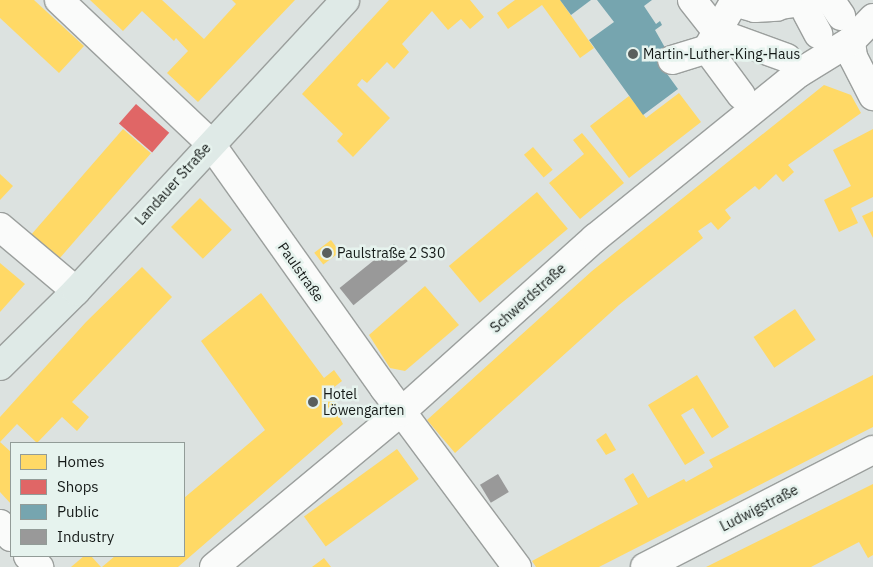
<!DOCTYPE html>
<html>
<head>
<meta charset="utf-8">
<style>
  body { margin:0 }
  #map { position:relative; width:873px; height:567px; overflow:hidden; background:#dce2e0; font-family:"IBM Plex Sans",sans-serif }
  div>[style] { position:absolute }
  .homes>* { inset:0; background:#ffd966; transform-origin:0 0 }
  .shops>* { inset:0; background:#e06666; transform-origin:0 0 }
  .public>* { inset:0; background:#76a5af }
  .industry>* { inset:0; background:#999; transform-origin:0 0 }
  .roads { filter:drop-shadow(1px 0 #9b9f9d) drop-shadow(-1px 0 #9b9f9d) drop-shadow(0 1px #9b9f9d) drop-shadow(0 -1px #9b9f9d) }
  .minor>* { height:28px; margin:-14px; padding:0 14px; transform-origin:14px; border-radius:14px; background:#fafbfa }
  .major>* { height:28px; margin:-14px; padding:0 14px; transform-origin:14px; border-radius:14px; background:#dfeae7 }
  .dots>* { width:14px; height:14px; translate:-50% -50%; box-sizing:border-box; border:2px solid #e6f3ee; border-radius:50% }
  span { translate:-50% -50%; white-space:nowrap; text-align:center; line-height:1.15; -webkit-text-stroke:5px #e6f3ee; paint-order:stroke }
  .poi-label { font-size:14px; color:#141917 }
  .left { translate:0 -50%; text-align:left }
  .street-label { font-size:14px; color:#141917 }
  .legend { position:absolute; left:10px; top:442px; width:175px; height:115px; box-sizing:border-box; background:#e6f3ee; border:1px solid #929c98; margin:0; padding:6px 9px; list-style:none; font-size:15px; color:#141917 }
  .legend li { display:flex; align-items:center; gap:10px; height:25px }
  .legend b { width:25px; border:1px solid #929c98 }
</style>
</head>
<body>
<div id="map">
  <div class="homes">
    <div style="clip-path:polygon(0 0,34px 0,84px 46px,59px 73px,0 18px)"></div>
    <div style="clip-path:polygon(90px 0,162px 0,204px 39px,236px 4px,232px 0,295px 0,198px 102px,167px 73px,188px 51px,176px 38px,174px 41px,142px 11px,123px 31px)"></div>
    <div style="clip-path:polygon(389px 0,470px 0,484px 17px,470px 29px,461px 19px,448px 30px,432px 11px,402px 44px,409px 52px,394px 69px,387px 62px,367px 83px,362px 79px,357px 85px,390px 118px,353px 157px,337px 141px,343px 134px,302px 94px)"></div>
    <div style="clip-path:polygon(515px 0,560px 0,594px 48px,580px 58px,542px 5px,508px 29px,497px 13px)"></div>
    <div style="clip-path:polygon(824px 85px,851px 95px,861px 113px,788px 165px,794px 172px,783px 182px,776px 174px,759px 190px,755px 186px,725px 210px,731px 218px,718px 230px,711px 222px,698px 231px,703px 238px,619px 305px,455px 453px,427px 420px,592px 271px)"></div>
    <div style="clip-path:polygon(679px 93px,701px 122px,629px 178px,590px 126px,629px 96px,646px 118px)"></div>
    <div style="left:123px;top:129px;width:37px;height:146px;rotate:41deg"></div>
    <div style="clip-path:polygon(873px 129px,873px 197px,851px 208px,858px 223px,839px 232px,824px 200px,851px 186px,833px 150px)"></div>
    <div style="clip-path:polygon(582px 133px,624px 183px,580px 219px,549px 183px,584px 154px,573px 140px)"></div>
    <div style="left:533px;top:147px;width:30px;height:12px;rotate:49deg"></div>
    <div style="clip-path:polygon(0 174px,13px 186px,0 200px)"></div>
    <div style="left:537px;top:192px;width:48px;height:115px;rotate:50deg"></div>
    <div style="left:200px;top:198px;width:45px;height:41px;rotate:45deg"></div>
    <div style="clip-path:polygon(873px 211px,873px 238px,862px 216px)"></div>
    <div style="left:331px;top:240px;width:15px;height:21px;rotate:53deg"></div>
    <div style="clip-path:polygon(0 263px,25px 284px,0 312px)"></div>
    <div style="clip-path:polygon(142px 267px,172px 297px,72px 402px,89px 417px,77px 431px,62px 417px,37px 443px,17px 424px,0 442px,11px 452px,11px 504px,0 492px,0 417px,86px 322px)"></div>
    <div style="clip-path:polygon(425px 286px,459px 325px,405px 371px,390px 368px,369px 335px)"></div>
    <div style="clip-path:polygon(261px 293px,324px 378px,334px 370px,342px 381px,328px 392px,338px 407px,335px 409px,343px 424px,178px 567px,102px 567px,115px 556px,184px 556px,184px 498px,265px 430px,201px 341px)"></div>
    <div style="left:795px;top:309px;width:37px;height:50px;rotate:56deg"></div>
    <div style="clip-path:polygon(697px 375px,729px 427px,712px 438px,693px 408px,681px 415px,705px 453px,685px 465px,648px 405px)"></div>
    <div style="clip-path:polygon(873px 375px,873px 427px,599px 567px,536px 567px,532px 561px,638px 504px,624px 479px,633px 473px,648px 498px,684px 479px,686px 482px,713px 467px,709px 460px)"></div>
    <div style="clip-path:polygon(606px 433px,616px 450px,606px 455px,596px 440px)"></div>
    <div style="left:397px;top:449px;width:37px;height:115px;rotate:54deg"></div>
    <div style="clip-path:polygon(873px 484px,873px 555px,868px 558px,859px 542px,811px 567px,706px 567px)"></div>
    <div style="clip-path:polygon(84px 556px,91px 556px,101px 567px,71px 567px)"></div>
    <div style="clip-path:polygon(324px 558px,331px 567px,312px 567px)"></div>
  </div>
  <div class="shops">
    <div style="left:136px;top:104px;width:44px;height:26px;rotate:41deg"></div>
  </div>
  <div class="public">
    <div style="clip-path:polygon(560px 0,591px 0,571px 15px)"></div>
    <div style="clip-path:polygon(597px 0,652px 0,644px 6px,656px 24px,660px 21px,662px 25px,655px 30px,672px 60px,662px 67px,678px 89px,643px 115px,589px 40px,614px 22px)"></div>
  </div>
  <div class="industry">
    <div style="left:394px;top:244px;width:22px;height:70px;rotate:51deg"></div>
    <div style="left:498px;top:474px;width:21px;height:21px;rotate:59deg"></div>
  </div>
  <div class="roads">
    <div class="minor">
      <div style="left:59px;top:0;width:208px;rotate:43.4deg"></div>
      <div style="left:210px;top:143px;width:301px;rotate:54.6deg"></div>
      <div style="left:384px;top:388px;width:223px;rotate:53.4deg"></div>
      <div style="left:692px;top:0;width:42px;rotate:51.8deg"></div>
      <div style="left:718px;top:33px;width:73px;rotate:19.9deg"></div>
      <div style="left:831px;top:1px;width:18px;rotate:56deg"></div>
      <div style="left:781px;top:5px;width:30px;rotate:-9deg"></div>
      <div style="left:807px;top:13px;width:24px;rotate:62deg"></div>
      <div style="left:851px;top:41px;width:16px;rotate:83deg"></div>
      <div style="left:853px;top:57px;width:44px;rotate:62.9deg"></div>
      <div style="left:672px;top:60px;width:37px;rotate:-17deg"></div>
      <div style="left:741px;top:95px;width:57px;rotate:-126.5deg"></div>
      <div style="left:707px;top:49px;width:54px;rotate:-60.1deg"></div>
      <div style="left:734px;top:2px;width:22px;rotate:16deg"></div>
      <div style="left:755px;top:8px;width:22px;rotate:-3deg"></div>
      <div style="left:0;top:227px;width:99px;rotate:40.1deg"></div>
      <div style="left:0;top:524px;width:17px;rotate:50deg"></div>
      <div style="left:28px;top:556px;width:16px;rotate:45deg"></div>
      <div style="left:214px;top:567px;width:243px;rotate:-39.7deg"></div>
      <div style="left:401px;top:412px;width:261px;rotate:-41.9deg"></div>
      <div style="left:595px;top:238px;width:262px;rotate:-39deg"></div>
      <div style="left:799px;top:73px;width:61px;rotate:-31.6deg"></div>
      <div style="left:851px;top:41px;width:32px;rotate:-46deg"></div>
      <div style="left:645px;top:567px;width:256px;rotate:-27.2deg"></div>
    </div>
    <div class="major">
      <div style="left:0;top:366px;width:107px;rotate:-44.6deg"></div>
      <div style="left:76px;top:291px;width:396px;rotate:-47.2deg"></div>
    </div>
  </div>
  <div class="dots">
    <div style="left:633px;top:54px;background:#5a5f5d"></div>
    <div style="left:327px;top:253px;background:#5a5f5d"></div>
    <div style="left:313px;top:402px;background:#5a5f5d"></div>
  </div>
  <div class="poi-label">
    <span class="left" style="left:643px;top:54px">Martin-Luther-King-Haus</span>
    <span class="left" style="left:337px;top:253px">Paulstraße 2 S30</span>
    <span class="left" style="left:323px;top:402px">Hotel<br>Löwengarten</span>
  </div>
  <div class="street-label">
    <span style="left:173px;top:184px;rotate:-48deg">Landauer Straße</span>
    <span style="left:301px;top:272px;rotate:55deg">Paulstraße</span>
    <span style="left:528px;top:298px;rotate:-42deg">Schwerdstraße</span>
    <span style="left:759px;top:508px;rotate:-27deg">Ludwigstraße</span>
  </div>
  <ul class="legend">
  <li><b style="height:14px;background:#ffd966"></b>Homes</li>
  <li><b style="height:14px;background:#e06666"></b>Shops</li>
  <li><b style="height:14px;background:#76a5af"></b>Public</li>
  <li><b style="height:14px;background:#999"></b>Industry</li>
  </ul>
</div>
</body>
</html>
